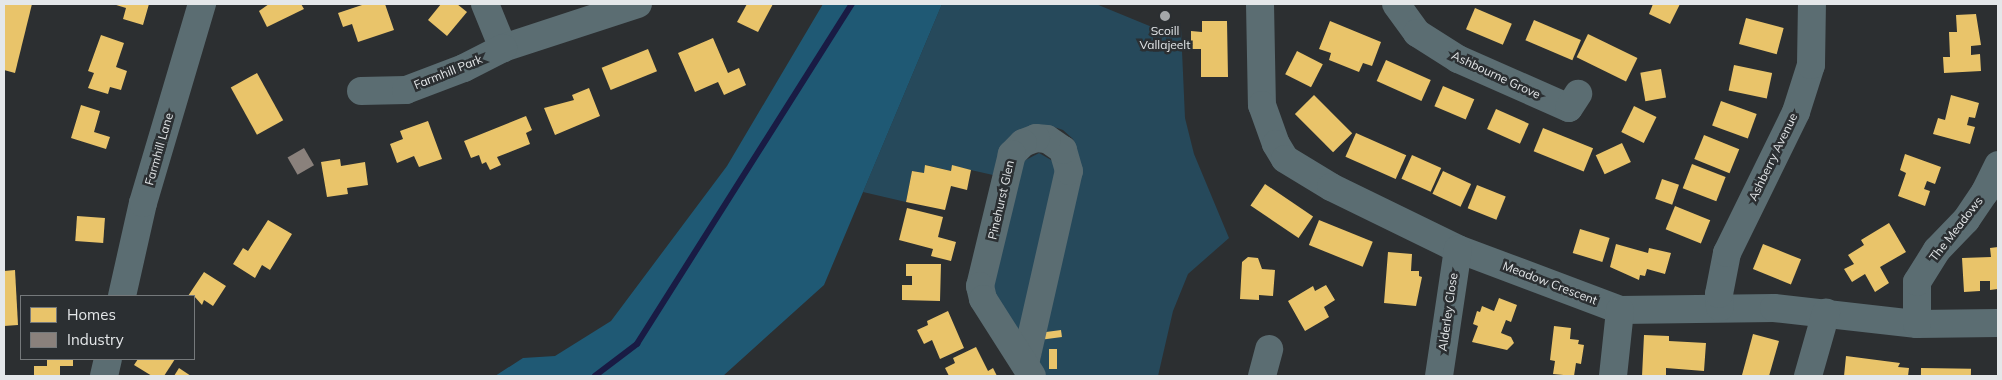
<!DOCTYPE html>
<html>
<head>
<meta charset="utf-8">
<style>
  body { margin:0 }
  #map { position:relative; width:2002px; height:380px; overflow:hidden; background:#2c2f31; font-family:Mulish,sans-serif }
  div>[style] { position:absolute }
  .green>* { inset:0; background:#26495b }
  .forest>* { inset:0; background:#1f5974 }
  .homes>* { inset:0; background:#e9c46a; transform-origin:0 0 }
  .industry>* { inset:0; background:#8a817c; transform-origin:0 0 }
  .stream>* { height:5.5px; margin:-2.75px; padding:0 2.75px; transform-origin:2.75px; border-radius:2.75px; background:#191b44 }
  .minor>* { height:28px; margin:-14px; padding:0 14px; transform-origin:14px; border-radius:14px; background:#5b6d72 }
  .dots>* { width:14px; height:14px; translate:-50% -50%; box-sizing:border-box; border:2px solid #2b2f32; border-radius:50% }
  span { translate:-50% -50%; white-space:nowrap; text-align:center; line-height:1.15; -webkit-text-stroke:5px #2b2f32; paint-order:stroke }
  .poi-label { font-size:12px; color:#e4e7e9 }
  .street-label { font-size:12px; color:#e4e7e9 }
  .frame { position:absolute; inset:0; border:5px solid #e4e7e9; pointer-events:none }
  .legend { position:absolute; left:20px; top:295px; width:175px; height:65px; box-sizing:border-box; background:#2b2f32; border:1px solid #75797b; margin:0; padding:6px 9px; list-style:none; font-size:15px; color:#e4e7e9 }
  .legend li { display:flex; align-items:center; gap:10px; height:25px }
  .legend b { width:25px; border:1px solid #75797b }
</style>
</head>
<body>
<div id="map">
  <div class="green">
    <div style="clip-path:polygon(942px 4px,1096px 4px,1169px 34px,1181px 28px,1185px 118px,1194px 154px,1229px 238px,1188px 274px,1173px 311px,1158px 376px,1041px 376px,1038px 371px,1079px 159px,1073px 139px,1063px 130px,1054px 127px,999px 172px,994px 171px,993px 175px,953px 166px,951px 171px,926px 165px,924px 173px,912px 171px,906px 202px,863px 192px)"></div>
    <div style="clip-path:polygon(1039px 153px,1058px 164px,1020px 332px,989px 291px,1022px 162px)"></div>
  </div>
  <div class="forest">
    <div style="clip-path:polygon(823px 4px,942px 4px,824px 285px,723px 376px,495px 376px,523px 358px,555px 356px,611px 321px,727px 166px)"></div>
  </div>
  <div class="homes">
    <div style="clip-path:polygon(4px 4px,32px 4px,15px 73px,4px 70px)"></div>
    <div style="clip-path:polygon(113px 4px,149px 4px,143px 25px,123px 19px,126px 8px)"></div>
    <div style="clip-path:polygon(269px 4px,301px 4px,304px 9px,267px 27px,259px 11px)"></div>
    <div style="clip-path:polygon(365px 4px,385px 4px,394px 30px,358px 42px,352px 24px,343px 27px,338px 13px)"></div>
    <div style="clip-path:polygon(441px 4px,457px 4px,467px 12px,447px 36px,428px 20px)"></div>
    <div style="clip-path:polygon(747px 4px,773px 4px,758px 32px,737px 22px)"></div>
    <div style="clip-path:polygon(1653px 4px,1680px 4px,1670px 24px,1649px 14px)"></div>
    <div style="left:1475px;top:8px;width:40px;height:23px;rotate:23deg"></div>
    <div style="clip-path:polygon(1976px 14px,1981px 45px,1971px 46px,1971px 55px,1980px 54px,1981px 71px,1944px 73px,1943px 57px,1950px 57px,1949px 32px,1957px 32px,1956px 15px)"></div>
    <div style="left:1746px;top:18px;width:39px;height:27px;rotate:15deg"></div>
    <div style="left:1534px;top:20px;width:51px;height:22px;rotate:23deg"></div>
    <div style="clip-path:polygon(1202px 21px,1227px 21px,1228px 77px,1201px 77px,1201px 49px,1191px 49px,1191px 31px,1202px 32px)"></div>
    <div style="clip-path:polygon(1330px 21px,1381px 42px,1372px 66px,1363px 63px,1359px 72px,1329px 60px,1331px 53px,1319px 49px)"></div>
    <div style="left:1588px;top:34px;width:55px;height:26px;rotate:26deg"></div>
    <div style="clip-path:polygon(101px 35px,124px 43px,116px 67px,127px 71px,121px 90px,110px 87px,108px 94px,88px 88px,94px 73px,88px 71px)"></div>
    <div style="clip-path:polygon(713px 38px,728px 73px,739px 68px,746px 85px,724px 95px,718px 82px,695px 92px,678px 53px)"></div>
    <div style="left:648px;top:49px;width:24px;height:50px;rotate:68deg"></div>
    <div style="left:1297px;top:51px;width:29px;height:26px;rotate:27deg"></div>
    <div style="left:1386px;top:60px;width:49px;height:23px;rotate:24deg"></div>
    <div style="left:1734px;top:65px;width:39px;height:26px;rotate:12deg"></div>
    <div style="left:1661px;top:69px;width:29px;height:21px;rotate:80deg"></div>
    <div style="left:257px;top:73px;width:54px;height:30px;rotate:61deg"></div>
    <div style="left:1443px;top:86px;width:34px;height:22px;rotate:23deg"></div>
    <div style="clip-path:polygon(589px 88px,600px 116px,555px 135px,544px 108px,574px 100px,572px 95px)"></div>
    <div style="left:1314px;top:95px;width:54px;height:27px;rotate:45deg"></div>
    <div style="clip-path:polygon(1951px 95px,1979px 103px,1975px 118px,1969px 117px,1967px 125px,1975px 127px,1970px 144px,1933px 134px,1938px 118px,1945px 120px)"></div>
    <div style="left:1721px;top:101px;width:38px;height:26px;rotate:20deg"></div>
    <div style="clip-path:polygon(81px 105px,100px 111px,94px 132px,110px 137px,106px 149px,71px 138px)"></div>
    <div style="left:1634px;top:106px;width:25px;height:29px;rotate:26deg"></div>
    <div style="left:1496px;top:109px;width:36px;height:22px;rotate:24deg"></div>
    <div style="clip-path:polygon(526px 116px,532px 130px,526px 133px,530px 144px,497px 157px,501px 165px,490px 170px,486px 162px,482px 164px,479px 155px,471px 158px,464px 141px)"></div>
    <div style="clip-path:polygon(428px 121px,442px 159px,419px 167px,414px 156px,397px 163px,390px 144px,403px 139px,400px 131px)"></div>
    <div style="left:1543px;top:128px;width:54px;height:25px;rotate:22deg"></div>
    <div style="left:1356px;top:133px;width:55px;height:26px;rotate:24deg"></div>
    <div style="left:1704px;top:135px;width:38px;height:26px;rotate:22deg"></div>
    <div style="left:1622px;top:143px;width:21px;height:29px;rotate:65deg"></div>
    <div style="clip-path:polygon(1905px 154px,1941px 167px,1935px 184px,1927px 181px,1924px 189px,1930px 191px,1925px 206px,1898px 196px,1906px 173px,1900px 170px)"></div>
    <div style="left:1412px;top:155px;width:32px;height:26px;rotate:24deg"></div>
    <div style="clip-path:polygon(340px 159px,341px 166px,365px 162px,368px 185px,347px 188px,348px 194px,327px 197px,321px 162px)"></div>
    <div style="left:1692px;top:164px;width:36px;height:26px;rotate:21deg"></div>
    <div style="clip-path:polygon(925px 165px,951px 171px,952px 165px,971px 170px,967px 190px,951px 186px,945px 210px,906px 202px,912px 171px,924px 173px)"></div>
    <div style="left:1443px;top:171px;width:31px;height:25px;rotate:25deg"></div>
    <div style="left:1662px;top:179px;width:18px;height:21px;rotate:19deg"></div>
    <div style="left:1265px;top:184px;width:58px;height:26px;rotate:34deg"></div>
    <div style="left:1477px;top:185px;width:31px;height:25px;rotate:22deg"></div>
    <div style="left:1675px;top:206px;width:38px;height:25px;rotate:22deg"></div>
    <div style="clip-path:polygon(907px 208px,943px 217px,938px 237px,956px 242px,951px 261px,931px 256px,933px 249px,899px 240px)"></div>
    <div style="left:77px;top:216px;width:28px;height:25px;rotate:4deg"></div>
    <div style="clip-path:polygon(268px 220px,292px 234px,270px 270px,262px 265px,255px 278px,233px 264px,243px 248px,248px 251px)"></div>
    <div style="left:1319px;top:220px;width:58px;height:27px;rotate:22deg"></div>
    <div style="clip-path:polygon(1889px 223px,1906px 252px,1880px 267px,1889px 283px,1875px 292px,1865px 274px,1852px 282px,1844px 269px,1854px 264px,1848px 255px,1864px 245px,1861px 240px)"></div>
    <div style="left:1580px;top:229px;width:31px;height:25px;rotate:17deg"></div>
    <div style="clip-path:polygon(1616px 244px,1648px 253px,1649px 248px,1671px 253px,1665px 274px,1647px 269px,1645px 276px,1640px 275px,1639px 280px,1610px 267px)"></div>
    <div style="left:1763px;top:244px;width:41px;height:27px;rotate:22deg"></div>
    <div style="clip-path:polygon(1998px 247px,1998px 289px,1990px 290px,1990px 281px,1980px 281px,1980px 291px,1964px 292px,1962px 258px,1991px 257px,1990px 248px)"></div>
    <div style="clip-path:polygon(1388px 252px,1412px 254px,1411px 271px,1419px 271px,1419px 276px,1422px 277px,1416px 306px,1384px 303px)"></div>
    <div style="clip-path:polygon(1248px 257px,1258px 258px,1262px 269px,1275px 270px,1273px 296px,1259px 295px,1259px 300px,1240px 299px,1242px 262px)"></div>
    <div style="clip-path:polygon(906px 264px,941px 264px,940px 301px,902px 300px,902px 285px,912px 285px,912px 276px,906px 276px)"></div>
    <div style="clip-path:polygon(15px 270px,18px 325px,4px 326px,4px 271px)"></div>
    <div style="clip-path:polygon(204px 272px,226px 286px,213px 306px,204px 300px,202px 305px,194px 296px,188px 296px)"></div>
    <div style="clip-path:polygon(1326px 285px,1335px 300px,1324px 307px,1329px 317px,1305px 331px,1288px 301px,1313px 286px,1315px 291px)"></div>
    <div style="clip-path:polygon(1499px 298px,1517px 305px,1511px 322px,1506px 320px,1501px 333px,1511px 337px,1514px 343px,1507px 350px,1472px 342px,1478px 326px,1473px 324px,1477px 311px,1480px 312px,1482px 306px,1494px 311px)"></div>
    <div style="clip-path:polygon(948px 311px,964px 348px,940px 359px,932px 340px,924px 344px,917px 330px,928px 325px,927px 321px)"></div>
    <div style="clip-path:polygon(1554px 326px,1571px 328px,1570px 339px,1579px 340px,1578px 344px,1584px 345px,1581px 364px,1576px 363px,1574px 376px,1553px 374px,1555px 361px,1550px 360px)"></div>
    <div style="left:1061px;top:330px;width:7px;height:17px;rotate:82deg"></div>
    <div style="clip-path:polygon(1753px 334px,1779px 341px,1769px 376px,1742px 375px)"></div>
    <div style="clip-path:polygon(1644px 335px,1669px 336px,1669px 341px,1706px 343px,1704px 371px,1666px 368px,1666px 376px,1642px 376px)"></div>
    <div style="clip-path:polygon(976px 347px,988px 371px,993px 368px,997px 376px,949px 376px,945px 368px,955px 363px,953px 358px)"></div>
    <div style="left:1049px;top:349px;width:8px;height:20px"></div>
    <div style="clip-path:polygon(1846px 356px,1900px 363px,1898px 367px,1909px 368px,1908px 376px,1844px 376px)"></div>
    <div style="clip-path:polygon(47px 359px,73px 359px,73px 366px,60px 366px,60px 376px,34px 376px,34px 366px,47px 366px)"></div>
    <div style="clip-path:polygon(138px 359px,175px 359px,164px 376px,152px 376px,134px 365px)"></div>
    <div style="clip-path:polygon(179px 368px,191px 376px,174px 376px)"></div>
    <div style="left:1921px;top:368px;width:50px;height:8px;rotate:1deg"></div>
  </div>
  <div class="industry">
    <div style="left:304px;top:148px;width:20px;height:19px;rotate:60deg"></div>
  </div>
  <div class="stream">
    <div style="left:595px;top:376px;width:53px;rotate:-37.3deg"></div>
    <div style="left:637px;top:344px;width:402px;rotate:-57.7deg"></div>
  </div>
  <div class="minor">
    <div style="left:485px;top:4px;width:48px;rotate:67.8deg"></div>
    <div style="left:503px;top:48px;width:142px;rotate:-18.1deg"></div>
    <div style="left:1260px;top:4px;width:101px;rotate:88.9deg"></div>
    <div style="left:1262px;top:105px;width:41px;rotate:70.3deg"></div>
    <div style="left:1276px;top:144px;width:17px;rotate:59deg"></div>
    <div style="left:1285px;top:159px;width:54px;rotate:31.3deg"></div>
    <div style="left:1331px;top:187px;width:141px;rotate:26deg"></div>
    <div style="left:1458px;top:249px;width:173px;rotate:20.6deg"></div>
    <div style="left:1620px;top:310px;width:154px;rotate:-0.7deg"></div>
    <div style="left:1774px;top:308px;width:144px;rotate:6.4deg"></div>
    <div style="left:1917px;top:324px;width:81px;rotate:-0.7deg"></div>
    <div style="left:1396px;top:4px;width:36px;rotate:54deg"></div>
    <div style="left:1417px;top:33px;width:49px;rotate:32.4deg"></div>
    <div style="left:1458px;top:59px;width:121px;rotate:23.8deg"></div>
    <div style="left:1569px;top:108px;width:17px;rotate:-57deg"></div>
    <div style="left:361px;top:91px;width:45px;rotate:-1.3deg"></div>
    <div style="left:406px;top:90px;width:62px;rotate:-20.8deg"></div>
    <div style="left:464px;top:68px;width:44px;rotate:-27.1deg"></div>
    <div style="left:122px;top:296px;width:95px;rotate:-77.3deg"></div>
    <div style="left:143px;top:203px;width:208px;rotate:-73.5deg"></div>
    <div style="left:1720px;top:307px;width:13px;rotate:-94deg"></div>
    <div style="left:1719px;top:294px;width:42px;rotate:-79deg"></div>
    <div style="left:1727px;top:253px;width:157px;rotate:-63.9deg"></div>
    <div style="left:1796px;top:112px;width:49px;rotate:-72.3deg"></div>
    <div style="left:1811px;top:65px;width:61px;rotate:-89.1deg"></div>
    <div style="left:1917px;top:324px;width:42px;rotate:-90deg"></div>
    <div style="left:1917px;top:282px;width:38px;rotate:-58deg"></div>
    <div style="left:1937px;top:250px;width:42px;rotate:-46deg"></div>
    <div style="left:1966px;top:220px;width:34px;rotate:-56deg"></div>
    <div style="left:1985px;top:192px;width:30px;rotate:-64deg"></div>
    <div style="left:1025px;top:364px;width:198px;rotate:-77.2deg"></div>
    <div style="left:1069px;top:171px;width:22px;rotate:-106deg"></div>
    <div style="left:1063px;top:150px;width:19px;rotate:-145deg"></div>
    <div style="left:1047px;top:139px;width:11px;rotate:-175deg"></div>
    <div style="left:1036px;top:138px;width:14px;rotate:159deg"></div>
    <div style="left:1023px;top:143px;width:16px;rotate:135deg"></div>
    <div style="left:1012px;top:154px;width:136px;rotate:103.6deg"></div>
    <div style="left:980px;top:286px;width:13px;rotate:77deg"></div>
    <div style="left:983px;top:299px;width:91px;rotate:57.5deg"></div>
    <div style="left:104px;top:376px;width:17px;rotate:-77deg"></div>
    <div style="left:1262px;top:376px;width:28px;rotate:-75deg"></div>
    <div style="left:1439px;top:376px;width:128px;rotate:-81.5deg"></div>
    <div style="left:1613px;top:376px;width:66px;rotate:-83.9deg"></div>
    <div style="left:1808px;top:376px;width:66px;rotate:-74.1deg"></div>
  </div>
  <div class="dots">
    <div style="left:1165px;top:16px;background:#a4a7a9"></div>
  </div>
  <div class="poi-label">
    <span style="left:1165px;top:38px">Scoill<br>Vallajeelt</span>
  </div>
  <div class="street-label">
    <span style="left:448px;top:72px;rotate:-22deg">Farmhill Park</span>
    <span style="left:1496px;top:75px;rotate:25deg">Ashbourne Grove</span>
    <span style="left:159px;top:149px;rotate:-74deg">Farmhill Lane</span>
    <span style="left:1773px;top:157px;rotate:-64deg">Ashberry Avenue</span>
    <span style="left:1001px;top:200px;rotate:-77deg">Pinehurst Glen</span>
    <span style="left:1956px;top:229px;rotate:-52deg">The Meadows</span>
    <span style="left:1550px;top:283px;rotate:21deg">Meadow Crescent</span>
    <span style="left:1448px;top:312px;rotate:-82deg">Alderley Close</span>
  </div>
  <div class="frame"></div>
  <ul class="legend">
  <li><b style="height:14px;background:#e9c46a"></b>Homes</li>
  <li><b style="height:14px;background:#8a817c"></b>Industry</li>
  </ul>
</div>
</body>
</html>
